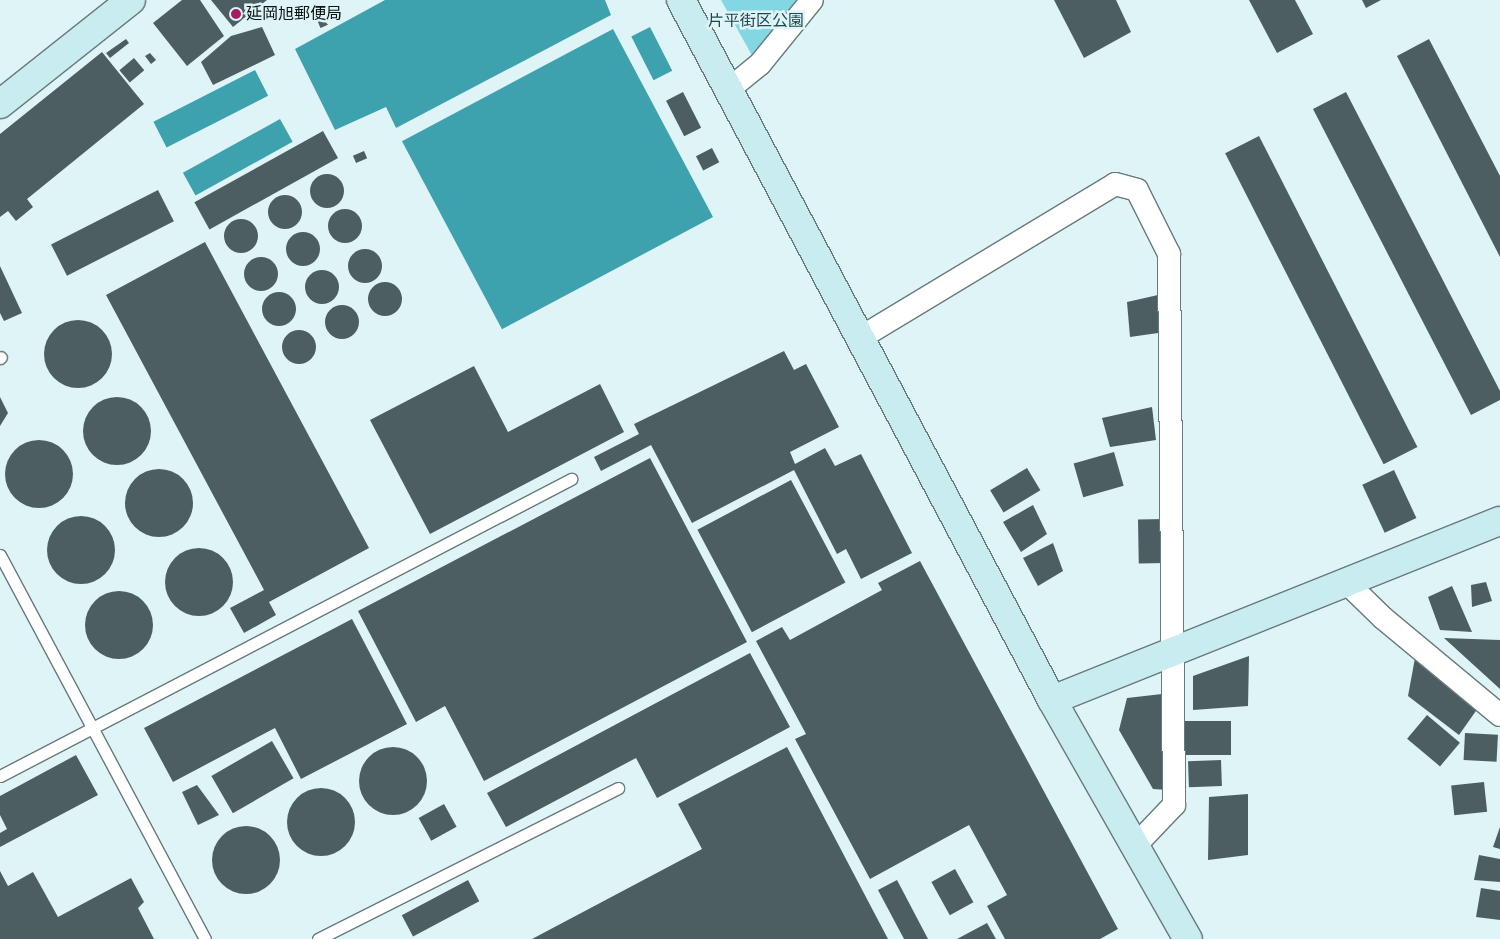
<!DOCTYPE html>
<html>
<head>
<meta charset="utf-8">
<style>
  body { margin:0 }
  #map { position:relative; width:1500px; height:939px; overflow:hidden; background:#dff4f7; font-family:"Space Grotesk","Noto Sans JP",sans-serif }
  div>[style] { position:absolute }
  .green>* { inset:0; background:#82d7e2 }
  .water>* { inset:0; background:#3da2ae; transform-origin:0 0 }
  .building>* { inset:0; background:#4c5e61; transform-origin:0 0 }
  .round { border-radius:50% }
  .roads { filter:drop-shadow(1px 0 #677a7d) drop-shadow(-1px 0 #677a7d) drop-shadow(0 1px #677a7d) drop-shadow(0 -1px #677a7d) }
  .lane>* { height:11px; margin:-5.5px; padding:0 5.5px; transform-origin:5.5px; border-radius:5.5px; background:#fff }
  .street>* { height:22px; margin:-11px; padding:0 11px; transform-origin:11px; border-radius:11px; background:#fff }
  .secondary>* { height:28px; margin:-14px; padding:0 14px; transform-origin:14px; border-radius:14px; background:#c9ecf0 }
  .dots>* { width:14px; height:14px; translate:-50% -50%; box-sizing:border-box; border:2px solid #dff4f7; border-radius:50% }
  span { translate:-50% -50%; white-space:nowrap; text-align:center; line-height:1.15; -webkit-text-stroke:5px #dff4f7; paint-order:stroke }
  .poi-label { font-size:16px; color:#0b1314 }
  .left { translate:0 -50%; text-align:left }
  .park-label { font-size:16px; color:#1c484e }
</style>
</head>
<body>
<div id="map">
  <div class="green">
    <div style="clip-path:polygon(721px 0,797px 0,754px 59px)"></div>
  </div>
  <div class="water">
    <div style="clip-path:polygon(385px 0,605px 0,611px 15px,396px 128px,386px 107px,335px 130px,295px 49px)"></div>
    <div style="left:650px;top:27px;width:49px;height:21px;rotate:63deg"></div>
    <div style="left:613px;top:29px;width:213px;height:239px;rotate:62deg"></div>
    <div style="left:255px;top:70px;width:29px;height:114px;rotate:63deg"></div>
    <div style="left:280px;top:119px;width:26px;height:111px;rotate:61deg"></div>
  </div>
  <div class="building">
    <div style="clip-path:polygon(182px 0,200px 0,224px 36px,187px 66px,153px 23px)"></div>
    <div style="clip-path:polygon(211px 0,267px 0,233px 27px)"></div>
    <div style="clip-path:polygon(1054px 0,1116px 0,1131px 32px,1084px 58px)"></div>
    <div style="clip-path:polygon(1249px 0,1295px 0,1313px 34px,1277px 53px)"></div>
    <div style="clip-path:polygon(1362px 0,1381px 0,1366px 8px)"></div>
    <div style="left:322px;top:11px;width:15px;height:8px;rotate:67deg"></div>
    <div style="clip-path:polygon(262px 27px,275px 55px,213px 85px,201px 62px,231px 36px)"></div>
    <div style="clip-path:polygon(126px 39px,129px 43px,110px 58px,106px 53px)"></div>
    <div style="clip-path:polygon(1429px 39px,1500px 176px,1500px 257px,1397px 56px)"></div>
    <div style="clip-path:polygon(102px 52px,144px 104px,27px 199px,33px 207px,16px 221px,8px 211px,0 217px,0 134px)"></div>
    <div style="clip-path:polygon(150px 53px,156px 60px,151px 64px,145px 56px)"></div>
    <div style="left:134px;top:58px;width:16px;height:19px;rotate:50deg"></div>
    <div style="left:683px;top:92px;width:40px;height:19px;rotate:63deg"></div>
    <div style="clip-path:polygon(1346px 92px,1500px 391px,1500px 400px,1471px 415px,1313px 109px)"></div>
    <div style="left:323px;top:131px;width:31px;height:147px;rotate:61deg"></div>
    <div style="left:1259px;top:136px;width:349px;height:38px;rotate:63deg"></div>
    <div style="left:712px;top:148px;width:16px;height:18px;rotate:63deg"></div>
    <div style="left:364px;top:151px;width:8px;height:12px;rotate:67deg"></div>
    <div class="round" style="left:310px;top:174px;width:34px;height:34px"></div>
    <div style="left:158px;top:190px;width:35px;height:120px;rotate:63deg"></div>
    <div class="round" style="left:268px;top:195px;width:34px;height:34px"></div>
    <div class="round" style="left:328px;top:209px;width:34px;height:34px"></div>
    <div class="round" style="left:224px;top:219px;width:34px;height:34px"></div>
    <div class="round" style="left:286px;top:232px;width:34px;height:34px"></div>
    <div style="clip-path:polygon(205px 242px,369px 548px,269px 602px,276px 615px,244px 633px,230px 608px,264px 590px,106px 295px)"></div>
    <div class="round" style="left:348px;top:249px;width:34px;height:34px"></div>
    <div class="round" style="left:244px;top:257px;width:34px;height:34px"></div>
    <div style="clip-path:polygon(0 266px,22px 313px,4px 321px,0 313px)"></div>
    <div class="round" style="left:305px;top:270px;width:34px;height:34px"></div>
    <div class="round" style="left:368px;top:282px;width:34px;height:34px"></div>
    <div class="round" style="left:262px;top:292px;width:34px;height:34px"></div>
    <div style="clip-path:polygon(1158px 295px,1158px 333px,1130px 337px,1127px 302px)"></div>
    <div class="round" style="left:325px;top:305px;width:34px;height:34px"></div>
    <div class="round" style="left:44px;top:320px;width:68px;height:68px"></div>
    <div class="round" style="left:282px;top:330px;width:34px;height:34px"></div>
    <div style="clip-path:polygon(784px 351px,794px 370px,806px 364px,839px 427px,790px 452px,795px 464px,825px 448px,835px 466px,861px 454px,912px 553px,861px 579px,846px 549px,837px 554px,794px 470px,692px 523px,651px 445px,601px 471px,594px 457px,639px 434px,634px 424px)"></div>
    <div style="clip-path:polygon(474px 366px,508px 432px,600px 384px,624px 432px,430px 534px,370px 420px)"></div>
    <div class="round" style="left:83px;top:397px;width:68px;height:68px"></div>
    <div style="clip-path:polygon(0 397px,8px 413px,0 426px)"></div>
    <div style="clip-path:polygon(1152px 407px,1156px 440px,1110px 447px,1102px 418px)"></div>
    <div class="round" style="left:5px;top:440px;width:68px;height:68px"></div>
    <div style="left:1114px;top:452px;width:35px;height:42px;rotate:74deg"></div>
    <div style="clip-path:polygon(650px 458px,747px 642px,484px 781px,445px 706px,416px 722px,358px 611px)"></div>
    <div style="left:1027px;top:468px;width:26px;height:43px;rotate:59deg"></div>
    <div class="round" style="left:125px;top:469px;width:68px;height:68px"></div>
    <div style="left:1394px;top:470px;width:53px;height:35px;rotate:65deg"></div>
    <div style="left:791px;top:480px;width:116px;height:106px;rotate:62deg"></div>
    <div style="clip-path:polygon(1033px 505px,1047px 534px,1021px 552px,1003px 522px)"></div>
    <div class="round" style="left:47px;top:516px;width:68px;height:68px"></div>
    <div style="left:1165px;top:519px;width:44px;height:27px;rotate:89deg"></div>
    <div style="clip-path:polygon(1053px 543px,1063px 571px,1038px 586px,1023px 558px)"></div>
    <div class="round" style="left:165px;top:548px;width:68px;height:68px"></div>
    <div style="clip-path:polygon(920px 561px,1118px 929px,1100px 939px,1005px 939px,987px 906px,1007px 895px,969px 825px,870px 879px,795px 739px,806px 734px,756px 641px,782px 627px,790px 640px,882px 590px,878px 583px)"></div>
    <div style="clip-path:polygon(1486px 582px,1492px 601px,1472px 607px,1471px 585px)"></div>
    <div style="clip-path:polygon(1452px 586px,1472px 632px,1440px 630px,1428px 597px)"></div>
    <div class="round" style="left:85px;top:591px;width:68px;height:68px"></div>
    <div style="clip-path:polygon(352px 619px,407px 724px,301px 779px,275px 728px,173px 782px,144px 728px)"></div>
    <div style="clip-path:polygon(1444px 638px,1500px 640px,1500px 689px)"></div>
    <div style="clip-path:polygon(750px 653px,790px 727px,657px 798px,636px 758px,506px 827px,487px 793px)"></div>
    <div style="clip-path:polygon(1249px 656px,1248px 706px,1193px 710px,1193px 676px)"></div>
    <div style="clip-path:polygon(1415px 658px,1478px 708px,1459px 735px,1408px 696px)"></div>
    <div style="clip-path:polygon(1162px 694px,1168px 790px,1153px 789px,1119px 730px,1127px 698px)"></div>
    <div style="left:1427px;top:715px;width:43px;height:31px;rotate:40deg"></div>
    <div style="left:1184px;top:721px;width:47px;height:34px"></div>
    <div style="left:1465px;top:733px;width:33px;height:27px;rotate:3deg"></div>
    <div style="left:272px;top:741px;width:43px;height:70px;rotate:60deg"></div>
    <div class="round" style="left:359px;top:747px;width:68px;height:68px"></div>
    <div style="clip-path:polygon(787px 747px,888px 939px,532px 939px,702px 849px,678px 804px)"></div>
    <div style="clip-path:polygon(76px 755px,98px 795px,0 847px,0 833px,7px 829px,0 815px,0 796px)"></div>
    <div style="left:1221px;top:760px;width:26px;height:33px;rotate:88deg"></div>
    <div style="left:1484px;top:782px;width:30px;height:33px;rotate:84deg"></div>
    <div style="clip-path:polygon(197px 785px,219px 815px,198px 825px,182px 792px)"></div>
    <div class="round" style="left:287px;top:788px;width:68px;height:68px"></div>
    <div style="clip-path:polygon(1248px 794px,1248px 855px,1208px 860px,1209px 797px)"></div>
    <div style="left:444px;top:804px;width:26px;height:29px;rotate:61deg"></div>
    <div class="round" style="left:212px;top:826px;width:68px;height:68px"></div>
    <div style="clip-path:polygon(1500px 827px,1500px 849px,1493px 847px)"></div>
    <div style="clip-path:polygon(1479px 855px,1500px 859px,1500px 882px,1474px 880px)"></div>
    <div style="left:955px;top:869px;width:38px;height:27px;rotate:61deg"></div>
    <div style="clip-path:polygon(0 871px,8px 886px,33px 872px,58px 917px,131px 878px,144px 902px,138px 908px,154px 939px,0 939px)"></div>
    <div style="left:468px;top:880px;width:24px;height:75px;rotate:62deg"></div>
    <div style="clip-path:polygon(897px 880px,928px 939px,904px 939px,878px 890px)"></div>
    <div style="clip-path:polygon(1481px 888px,1500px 891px,1500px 920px,1476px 917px)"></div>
    <div style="clip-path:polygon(987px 923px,996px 939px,957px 939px)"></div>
  </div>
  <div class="roads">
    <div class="lane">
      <div style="left:0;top:358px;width:1px;rotate:-45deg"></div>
      <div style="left:0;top:555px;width:435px;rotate:61.9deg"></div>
      <div style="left:0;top:776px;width:644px;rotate:-27.48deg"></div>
      <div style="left:318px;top:939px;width:336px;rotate:-26.7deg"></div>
    </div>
    <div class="street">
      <div style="left:728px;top:90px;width:41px;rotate:-39.1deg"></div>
      <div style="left:760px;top:64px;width:82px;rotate:-50.9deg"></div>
      <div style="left:860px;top:338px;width:298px;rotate:-31.1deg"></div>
      <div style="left:1115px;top:184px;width:23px;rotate:15deg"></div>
      <div style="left:1137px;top:190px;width:72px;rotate:63.4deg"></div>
      <div style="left:1169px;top:254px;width:551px;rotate:89.48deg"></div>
      <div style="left:1174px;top:805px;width:57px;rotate:133.6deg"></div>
      <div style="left:1347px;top:583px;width:50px;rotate:44.2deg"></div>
      <div style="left:1383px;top:618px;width:152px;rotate:39.7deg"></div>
    </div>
    <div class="secondary">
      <div style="left:681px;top:0;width:792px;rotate:62.08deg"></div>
      <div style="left:1052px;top:700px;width:275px;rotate:60.4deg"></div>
      <div style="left:0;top:104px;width:167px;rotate:-38.4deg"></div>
      <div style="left:1052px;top:700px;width:482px;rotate:-21.8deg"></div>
    </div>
  </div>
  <div class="dots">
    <div style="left:236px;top:14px;background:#a71d62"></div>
  </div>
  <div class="poi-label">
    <span class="left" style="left:246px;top:14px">延岡旭郵便局</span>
  </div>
  <div class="park-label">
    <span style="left:756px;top:21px">片平街区公園</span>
  </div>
</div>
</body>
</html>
